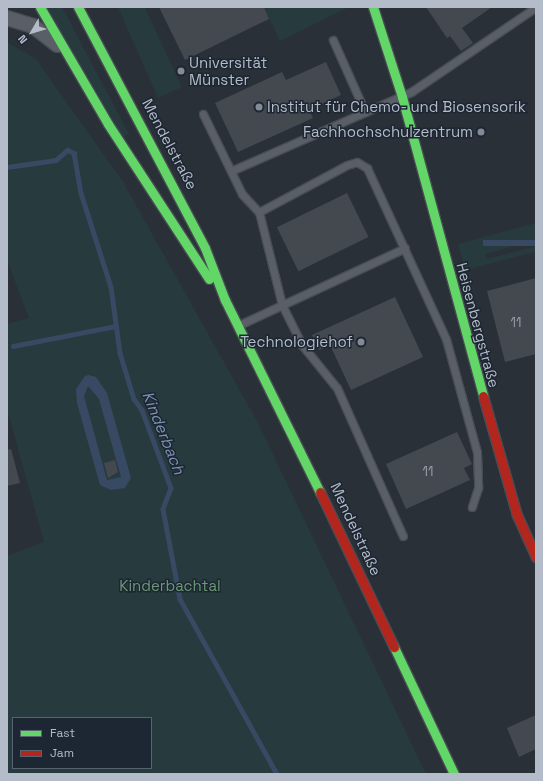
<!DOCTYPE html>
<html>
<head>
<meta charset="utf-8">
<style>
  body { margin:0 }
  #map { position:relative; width:543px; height:781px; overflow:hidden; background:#2a3038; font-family:"Space Grotesk",sans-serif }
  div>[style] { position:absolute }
  .green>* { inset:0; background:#273a3e }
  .water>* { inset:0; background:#384963; transform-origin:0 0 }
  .stream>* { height:4.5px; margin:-2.25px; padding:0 2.25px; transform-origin:2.25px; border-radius:2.25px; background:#384963 }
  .building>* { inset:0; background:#444950; transform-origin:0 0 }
  .roads { filter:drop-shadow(1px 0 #484c53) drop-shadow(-1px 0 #484c53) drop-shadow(0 1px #484c53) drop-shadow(0 -1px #484c53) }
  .lane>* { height:7px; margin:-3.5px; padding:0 3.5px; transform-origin:3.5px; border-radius:3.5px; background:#5a5e66 }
  .street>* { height:14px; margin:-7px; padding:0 7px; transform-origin:7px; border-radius:7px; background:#5a5e66 }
  .fast>* { height:9px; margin:-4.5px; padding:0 4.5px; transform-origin:4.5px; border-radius:4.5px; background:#63d668 }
  .jam>* { height:9px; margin:-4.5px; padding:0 4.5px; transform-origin:4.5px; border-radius:4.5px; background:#b3261e }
  .dots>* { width:11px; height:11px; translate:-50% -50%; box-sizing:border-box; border:2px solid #1d2633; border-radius:50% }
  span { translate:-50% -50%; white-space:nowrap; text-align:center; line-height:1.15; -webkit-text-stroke:3px #1d2633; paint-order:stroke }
  .number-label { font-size:13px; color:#989fab }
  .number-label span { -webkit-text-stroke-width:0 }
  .poi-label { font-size:15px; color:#b4bcc9 }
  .left { translate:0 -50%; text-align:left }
  .right { translate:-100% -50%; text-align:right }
  .street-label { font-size:15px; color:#b4bcc9 }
  .park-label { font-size:15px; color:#6b9a76 }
  .water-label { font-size:16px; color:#7c92b1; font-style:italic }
  .frame { position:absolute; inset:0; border:8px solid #b4bcc9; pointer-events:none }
  .legend { position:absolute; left:12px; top:717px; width:140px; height:52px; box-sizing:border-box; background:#1d2633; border:1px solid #59626f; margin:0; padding:5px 7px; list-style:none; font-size:12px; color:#b4bcc9 }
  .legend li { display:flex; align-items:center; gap:8px; height:20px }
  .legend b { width:20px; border:1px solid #59626f }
  .north { position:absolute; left:12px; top:12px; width:40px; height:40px; -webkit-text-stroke:3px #1d2633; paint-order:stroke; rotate:232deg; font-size:11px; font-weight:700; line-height:16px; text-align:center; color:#b4bcc9 }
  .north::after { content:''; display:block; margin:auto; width:14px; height:18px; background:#b4bcc9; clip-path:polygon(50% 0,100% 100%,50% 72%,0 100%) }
</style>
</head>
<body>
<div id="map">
  <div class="green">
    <div style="clip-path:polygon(47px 7px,62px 7px,129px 134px,123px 137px)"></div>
    <div style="clip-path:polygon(118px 7px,147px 7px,145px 8px,182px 87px,158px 98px)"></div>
    <div style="clip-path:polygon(264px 7px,349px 7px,280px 41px)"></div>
    <div style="clip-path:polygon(evenodd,7px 42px,36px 59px,123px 182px,258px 423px,426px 774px,7px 774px,7px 556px,44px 542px,7px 409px,7px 324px,29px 318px,7px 260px,7px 42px,13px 718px,151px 718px,151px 768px,13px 768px,13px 718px)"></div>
    <div style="clip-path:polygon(536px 223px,536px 240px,485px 254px,487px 259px,536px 246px,536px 252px,465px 270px,458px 244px)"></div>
  </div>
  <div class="water">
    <div style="left:536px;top:240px;width:6px;height:53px;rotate:90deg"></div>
    <div style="clip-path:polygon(evenodd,89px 375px,96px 377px,107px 393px,131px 478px,125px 488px,111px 490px,100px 485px,77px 403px,76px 389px,85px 376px,89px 375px,88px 386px,99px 399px,121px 477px,107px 480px,84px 396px,88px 386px)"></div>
  </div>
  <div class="stream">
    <div style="left:7px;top:167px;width:49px;rotate:-8.1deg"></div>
    <div style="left:56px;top:160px;width:15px;rotate:-42deg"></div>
    <div style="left:67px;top:150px;width:8px;rotate:23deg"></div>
    <div style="left:74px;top:153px;width:41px;rotate:80.1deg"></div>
    <div style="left:81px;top:193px;width:99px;rotate:72.3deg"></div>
    <div style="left:111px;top:287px;width:67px;rotate:82.2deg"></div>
    <div style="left:120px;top:353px;width:48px;rotate:73.1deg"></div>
    <div style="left:134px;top:399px;width:14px;rotate:54deg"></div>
    <div style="left:142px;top:410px;width:83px;rotate:69.6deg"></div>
    <div style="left:171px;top:488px;width:22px;rotate:111deg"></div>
    <div style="left:163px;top:509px;width:92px;rotate:79.3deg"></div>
    <div style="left:180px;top:599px;width:200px;rotate:61deg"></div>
    <div style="left:13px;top:346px;width:105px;rotate:-11deg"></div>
  </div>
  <div class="building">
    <div style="clip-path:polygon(159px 7px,264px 7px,269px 19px,185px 60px)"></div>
    <div style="clip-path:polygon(426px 7px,492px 7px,462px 28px,473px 43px,461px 51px,450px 36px,447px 38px)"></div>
    <div style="clip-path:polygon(326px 62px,341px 95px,309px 110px,313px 118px,238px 152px,215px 103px,282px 72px,286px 80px)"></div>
    <div style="left:347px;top:193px;width:49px;height:78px;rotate:64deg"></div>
    <div style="clip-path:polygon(536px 278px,536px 354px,505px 362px,487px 291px)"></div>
    <div style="clip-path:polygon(395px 297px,423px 357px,351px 390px,330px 345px,319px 350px,312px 335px)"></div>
    <div style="clip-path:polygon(457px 432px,472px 464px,464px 468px,470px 480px,406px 509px,386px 464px)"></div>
    <div style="clip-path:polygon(11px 449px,20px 483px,7px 486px,7px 450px)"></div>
    <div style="clip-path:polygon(115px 460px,118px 472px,108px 478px,104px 463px)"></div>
    <div style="clip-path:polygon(536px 715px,536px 749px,519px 757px,507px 728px)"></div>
  </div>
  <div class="roads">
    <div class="lane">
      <div style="left:333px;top:40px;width:79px;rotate:66deg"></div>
      <div style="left:203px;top:114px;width:89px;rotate:64deg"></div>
      <div style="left:242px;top:194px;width:25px;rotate:47deg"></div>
      <div style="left:259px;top:212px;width:96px;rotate:76.1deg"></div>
      <div style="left:282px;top:305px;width:45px;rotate:63.4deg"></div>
      <div style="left:302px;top:345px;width:55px;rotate:50.9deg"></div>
      <div style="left:337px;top:388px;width:162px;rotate:66deg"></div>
      <div style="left:231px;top:171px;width:197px;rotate:-23.7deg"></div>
      <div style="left:411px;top:92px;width:151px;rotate:-34.2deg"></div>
      <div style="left:259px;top:212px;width:100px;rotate:-28.1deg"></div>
      <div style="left:347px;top:165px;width:10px;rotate:-17deg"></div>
      <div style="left:357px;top:162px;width:12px;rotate:31deg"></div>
      <div style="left:367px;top:168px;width:188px;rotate:65.2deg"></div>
      <div style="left:446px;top:339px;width:117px;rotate:74.7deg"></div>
      <div style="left:477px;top:452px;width:36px;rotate:88deg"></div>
      <div style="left:478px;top:488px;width:20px;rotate:108deg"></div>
      <div style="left:239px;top:325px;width:183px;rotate:-24.9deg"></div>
    </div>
    <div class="street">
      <div style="left:7px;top:18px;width:27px;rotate:17deg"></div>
      <div style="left:33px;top:26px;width:31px;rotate:38deg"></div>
    </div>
    <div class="fast">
      <div style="left:40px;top:7px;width:135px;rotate:59.8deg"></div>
      <div style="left:108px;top:124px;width:185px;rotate:56.9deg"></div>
      <div style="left:78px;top:7px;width:272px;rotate:62.2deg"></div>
      <div style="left:205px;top:248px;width:56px;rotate:69deg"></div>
      <div style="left:225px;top:300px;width:214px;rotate:63.7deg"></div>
      <div style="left:373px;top:7px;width:95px;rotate:72.1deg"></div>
      <div style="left:402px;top:97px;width:310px;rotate:74.8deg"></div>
      <div style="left:394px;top:647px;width:140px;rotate:64.7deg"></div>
    </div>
    <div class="jam">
      <div style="left:483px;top:396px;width:124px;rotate:74.1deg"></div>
      <div style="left:517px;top:515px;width:46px;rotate:65.7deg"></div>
      <div style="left:320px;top:492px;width:172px;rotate:64.5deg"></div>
    </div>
  </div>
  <div class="dots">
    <div style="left:181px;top:71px;background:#848b96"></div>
    <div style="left:259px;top:107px;background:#848b96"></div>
    <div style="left:481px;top:132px;background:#848b96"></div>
    <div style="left:361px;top:342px;background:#848b96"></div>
  </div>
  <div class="number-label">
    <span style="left:516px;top:323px">11</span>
    <span style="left:428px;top:472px">11</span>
  </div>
  <div class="poi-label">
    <span class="left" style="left:189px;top:71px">Universität<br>Münster</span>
    <span class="left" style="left:267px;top:107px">Institut für Chemo- und Biosensorik</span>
    <span class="right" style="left:473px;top:132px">Fachhochschulzentrum</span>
    <span class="right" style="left:353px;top:342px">Technologiehof</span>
  </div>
  <div class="street-label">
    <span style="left:170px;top:144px;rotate:62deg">Mendelstraße</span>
    <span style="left:478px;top:325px;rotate:75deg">Heisenbergstraße</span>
    <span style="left:356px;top:529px;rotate:65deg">Mendelstraße</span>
  </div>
  <div class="park-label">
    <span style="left:170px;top:586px">Kinderbachtal</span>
  </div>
  <div class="water-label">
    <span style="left:163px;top:433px;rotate:68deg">Kinderbach</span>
  </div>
  <div class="frame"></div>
  <ul class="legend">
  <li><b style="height:5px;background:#63d668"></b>Fast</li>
  <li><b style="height:5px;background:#b3261e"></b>Jam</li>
  </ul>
  <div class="north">N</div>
</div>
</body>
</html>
